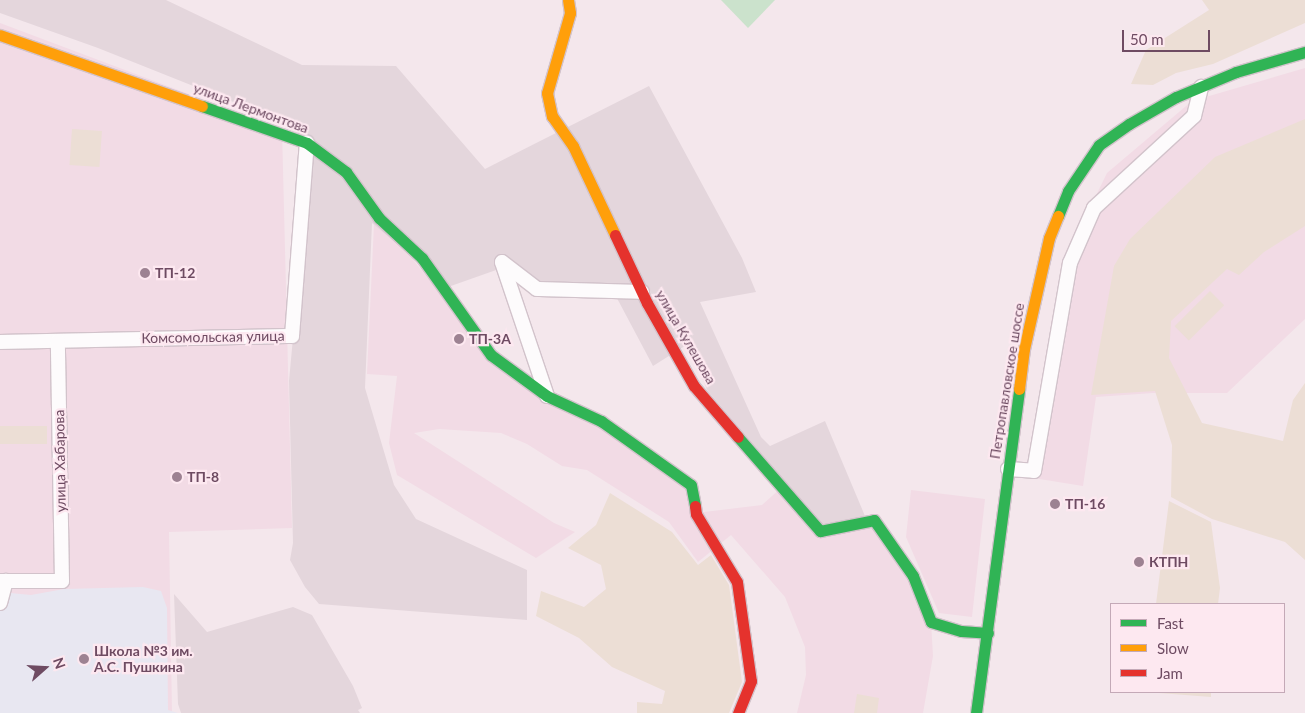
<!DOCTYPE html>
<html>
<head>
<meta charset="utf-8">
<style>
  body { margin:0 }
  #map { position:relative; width:1305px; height:713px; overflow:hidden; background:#f4e7ec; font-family:Lato,sans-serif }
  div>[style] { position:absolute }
  .residential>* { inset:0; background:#f2dbe5 }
  .industrial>* { inset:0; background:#e4d6dc }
  .education>* { inset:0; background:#e8e7f1 }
  .green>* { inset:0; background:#ecded5; transform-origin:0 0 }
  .water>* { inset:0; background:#cbe2cc }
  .roads { filter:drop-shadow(1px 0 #d2c3cb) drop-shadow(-1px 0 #d2c3cb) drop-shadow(0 1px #d2c3cb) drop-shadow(0 -1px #d2c3cb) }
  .street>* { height:14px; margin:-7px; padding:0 7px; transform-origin:7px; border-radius:7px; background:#fdfbfc }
  .fast>* { height:11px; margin:-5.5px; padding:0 5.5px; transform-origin:5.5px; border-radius:5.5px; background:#30b455 }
  .slow>* { height:11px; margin:-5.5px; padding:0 5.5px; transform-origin:5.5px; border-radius:5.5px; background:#ff9f0a }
  .jam>* { height:11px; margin:-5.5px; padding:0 5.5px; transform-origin:5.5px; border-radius:5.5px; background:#e5322d }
  .dots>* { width:14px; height:14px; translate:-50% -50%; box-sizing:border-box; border:2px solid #fde8f0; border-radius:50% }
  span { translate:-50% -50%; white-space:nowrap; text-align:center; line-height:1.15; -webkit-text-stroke:4.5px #fde8f0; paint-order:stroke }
  .street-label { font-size:14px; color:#6e4b62 }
  .poi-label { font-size:14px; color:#6e4b62; font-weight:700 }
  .left { translate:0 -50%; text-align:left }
  .legend { position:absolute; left:1110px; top:603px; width:175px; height:90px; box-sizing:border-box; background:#fde8f0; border:1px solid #c4a9b7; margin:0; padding:6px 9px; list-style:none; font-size:15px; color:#6e4b62 }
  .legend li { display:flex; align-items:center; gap:10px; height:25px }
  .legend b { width:25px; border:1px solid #c4a9b7 }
  .north { position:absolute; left:20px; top:643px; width:50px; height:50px; -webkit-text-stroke:4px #fde8f0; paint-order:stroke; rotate:71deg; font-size:14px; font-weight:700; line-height:20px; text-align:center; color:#6e4b62 }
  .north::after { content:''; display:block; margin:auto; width:18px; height:22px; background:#6e4b62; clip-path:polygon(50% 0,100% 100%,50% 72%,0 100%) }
  .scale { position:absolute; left:1122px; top:30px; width:88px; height:22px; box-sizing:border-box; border:2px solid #6e4b62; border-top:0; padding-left:6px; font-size:15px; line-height:18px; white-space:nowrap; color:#6e4b62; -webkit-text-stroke:4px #fde8f0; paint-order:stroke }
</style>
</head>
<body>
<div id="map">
  <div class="residential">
    <div style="clip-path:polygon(0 23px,282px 129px,292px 528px,169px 532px,172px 713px,0 713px)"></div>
    <div style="clip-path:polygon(1305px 68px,1305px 319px,1227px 393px,1153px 393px,1096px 397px,1083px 486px,1027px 477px,1068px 253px,1107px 173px,1192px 101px)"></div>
    <div style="clip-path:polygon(379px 218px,491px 355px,691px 485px,696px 513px,762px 505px,782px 487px,874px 520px,931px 622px,933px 656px,923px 713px,797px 713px,806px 675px,805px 647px,785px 597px,731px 535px,698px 562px,669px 522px,587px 470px,562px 466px,527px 444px,501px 433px,439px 429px,414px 433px,554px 523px,575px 532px,536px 558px,397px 475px,389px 443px,397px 376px,367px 374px,374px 224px)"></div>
    <div style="clip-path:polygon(911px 490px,985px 499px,972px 617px,939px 613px,906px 537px)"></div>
  </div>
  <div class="industrial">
    <div style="clip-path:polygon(0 0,166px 0,302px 65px,396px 66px,485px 169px,649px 86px,742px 258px,756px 292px,700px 302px,761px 437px,770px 446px,825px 421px,865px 516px,823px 526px,707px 390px,688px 344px,653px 366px,610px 285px,516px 283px,499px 269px,448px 287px,372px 223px,365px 388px,394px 485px,416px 519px,527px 570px,527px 620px,319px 604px,305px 587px,290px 560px,293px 543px,289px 381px,310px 155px,286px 123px,98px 48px,0 13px)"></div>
    <div style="clip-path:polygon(174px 594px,207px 632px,293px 607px,312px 615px,353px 686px,362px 708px,358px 710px,360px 713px,181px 713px,178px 704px)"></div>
  </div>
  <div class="education">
    <div style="clip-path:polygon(143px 587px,161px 591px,167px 608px,168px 710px,178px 713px,0 713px,0 592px,31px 595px,64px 589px)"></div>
  </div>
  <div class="green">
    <div style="clip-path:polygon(1202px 0,1305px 0,1305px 23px,1213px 64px,1176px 73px,1153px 85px,1131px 84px,1146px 50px,1209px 10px)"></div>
    <div style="clip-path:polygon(1305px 119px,1305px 226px,1264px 252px,1239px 275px,1227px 269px,1171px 321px,1169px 358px,1202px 423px,1283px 441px,1293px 400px,1305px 383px,1305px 560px,1285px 542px,1212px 519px,1171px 497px,1172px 445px,1155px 391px,1091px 395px,1114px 266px,1130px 239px,1215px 157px)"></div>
    <div style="left:72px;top:129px;width:30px;height:36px;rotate:4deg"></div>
    <div style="left:1210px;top:291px;width:20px;height:50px;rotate:45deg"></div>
    <div style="left:0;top:426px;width:47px;height:18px"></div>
    <div style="clip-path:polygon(610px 493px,672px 532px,698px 565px,711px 555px,729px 585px,742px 682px,729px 713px,637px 713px,637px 702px,662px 704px,665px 691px,612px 667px,579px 638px,536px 616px,541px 591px,584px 607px,606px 589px,601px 565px,568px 548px,596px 525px)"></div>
    <div style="clip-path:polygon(1169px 501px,1211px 522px,1220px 588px,1218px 604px,1156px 604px)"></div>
    <div style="clip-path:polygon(1146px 692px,1211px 692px,1211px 697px)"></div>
    <div style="clip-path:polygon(857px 694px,879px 698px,877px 713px,854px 713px)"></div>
  </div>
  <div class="water">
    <div style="clip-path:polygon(721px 0,775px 0,748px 28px)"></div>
  </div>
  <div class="roads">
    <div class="street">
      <div style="left:0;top:342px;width:292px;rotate:-1.2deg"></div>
      <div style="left:292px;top:336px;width:194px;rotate:-85.6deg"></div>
      <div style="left:547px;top:396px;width:141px;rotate:-108.6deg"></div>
      <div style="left:502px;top:262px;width:44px;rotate:37.6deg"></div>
      <div style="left:537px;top:289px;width:105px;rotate:1.6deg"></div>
      <div style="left:1008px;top:469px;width:26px;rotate:4deg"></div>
      <div style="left:1034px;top:471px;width:211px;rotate:-80.2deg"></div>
      <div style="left:1070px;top:263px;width:60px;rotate:-66.4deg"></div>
      <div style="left:1094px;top:208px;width:136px;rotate:-42.6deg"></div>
      <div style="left:1194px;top:116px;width:30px;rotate:-76deg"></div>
      <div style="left:0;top:581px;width:62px"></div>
      <div style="left:62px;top:581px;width:240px;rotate:-91deg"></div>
      <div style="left:0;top:603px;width:23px;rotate:-75deg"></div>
    </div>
    <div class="fast">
      <div style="left:202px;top:106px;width:111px;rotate:19.4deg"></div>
      <div style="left:307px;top:143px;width:49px;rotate:36.6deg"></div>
      <div style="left:346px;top:172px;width:57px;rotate:54.3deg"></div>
      <div style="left:379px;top:218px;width:59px;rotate:42.9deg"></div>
      <div style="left:422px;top:258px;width:119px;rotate:54.6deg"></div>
      <div style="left:491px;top:355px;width:69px;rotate:36.2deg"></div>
      <div style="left:547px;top:396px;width:60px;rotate:24.8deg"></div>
      <div style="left:601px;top:421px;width:110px;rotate:35.4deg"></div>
      <div style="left:691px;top:485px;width:21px;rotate:79deg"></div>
      <div style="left:1058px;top:216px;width:27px;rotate:-68deg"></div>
      <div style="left:1068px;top:191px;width:55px;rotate:-56deg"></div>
      <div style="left:1099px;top:145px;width:37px;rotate:-35deg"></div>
      <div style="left:1129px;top:124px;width:54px;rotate:-29.9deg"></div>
      <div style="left:1176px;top:97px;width:65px;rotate:-22.6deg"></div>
      <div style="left:1236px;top:72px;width:72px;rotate:-16.2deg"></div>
      <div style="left:738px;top:437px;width:125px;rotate:48.9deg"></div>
      <div style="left:820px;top:531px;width:55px;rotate:-11.5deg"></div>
      <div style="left:874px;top:520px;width:68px;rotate:55.1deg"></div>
      <div style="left:913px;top:576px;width:49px;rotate:68.6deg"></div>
      <div style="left:931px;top:622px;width:31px;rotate:17deg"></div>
      <div style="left:961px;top:631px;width:27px;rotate:4deg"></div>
      <div style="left:976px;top:713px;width:327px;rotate:-82.4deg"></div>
    </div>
    <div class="slow">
      <div style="left:568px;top:0;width:13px;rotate:81deg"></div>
      <div style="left:570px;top:13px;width:83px;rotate:106deg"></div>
      <div style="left:547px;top:93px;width:24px;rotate:78deg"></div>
      <div style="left:552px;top:116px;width:37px;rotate:55deg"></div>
      <div style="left:573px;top:146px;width:98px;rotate:64.7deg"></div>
      <div style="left:0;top:35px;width:214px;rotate:19.4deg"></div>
      <div style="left:1019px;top:389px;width:40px;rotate:-82.9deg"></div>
      <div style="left:1024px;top:349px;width:114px;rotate:-77.3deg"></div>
      <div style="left:1049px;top:238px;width:24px;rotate:-68deg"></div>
    </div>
    <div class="jam">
      <div style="left:615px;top:235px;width:75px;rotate:64.8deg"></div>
      <div style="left:647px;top:303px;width:95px;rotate:60.5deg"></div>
      <div style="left:694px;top:386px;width:67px;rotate:49.2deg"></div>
      <div style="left:695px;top:506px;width:8px;rotate:83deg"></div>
      <div style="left:696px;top:514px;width:79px;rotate:58.9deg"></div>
      <div style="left:737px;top:582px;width:100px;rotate:82deg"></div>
      <div style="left:751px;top:681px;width:35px;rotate:112deg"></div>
    </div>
  </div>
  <div class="dots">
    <div style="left:145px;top:273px;background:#9d8292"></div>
    <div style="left:459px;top:339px;background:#9d8292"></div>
    <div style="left:177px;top:477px;background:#9d8292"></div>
    <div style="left:1055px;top:504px;background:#9d8292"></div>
    <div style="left:1139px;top:562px;background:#9d8292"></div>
    <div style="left:84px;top:659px;background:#9d8292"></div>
  </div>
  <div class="street-label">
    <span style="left:251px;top:108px;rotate:20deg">улица Лермонтова</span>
    <span style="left:213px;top:337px;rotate:-1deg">Комсомольская улица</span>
    <span style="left:686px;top:337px;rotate:60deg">улица Кулешова</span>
    <span style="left:1007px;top:381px;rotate:-81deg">Петропавловское шоссе</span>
    <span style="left:60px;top:461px;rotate:-91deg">улица Хабарова</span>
  </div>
  <div class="poi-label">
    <span class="left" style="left:155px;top:273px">ТП-12</span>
    <span class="left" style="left:469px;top:339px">ТП-3А</span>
    <span class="left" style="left:187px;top:477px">ТП-8</span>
    <span class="left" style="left:1065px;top:504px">ТП-16</span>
    <span class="left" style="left:1149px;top:562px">КТПН</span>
    <span class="left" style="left:94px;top:659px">Школа №3 им.<br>А.С. Пушкина</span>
  </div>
  <ul class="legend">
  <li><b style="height:6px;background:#30b455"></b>Fast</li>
  <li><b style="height:6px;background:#ff9f0a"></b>Slow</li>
  <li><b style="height:6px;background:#e5322d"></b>Jam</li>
  </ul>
  <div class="north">N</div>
  <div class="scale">50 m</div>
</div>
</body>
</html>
